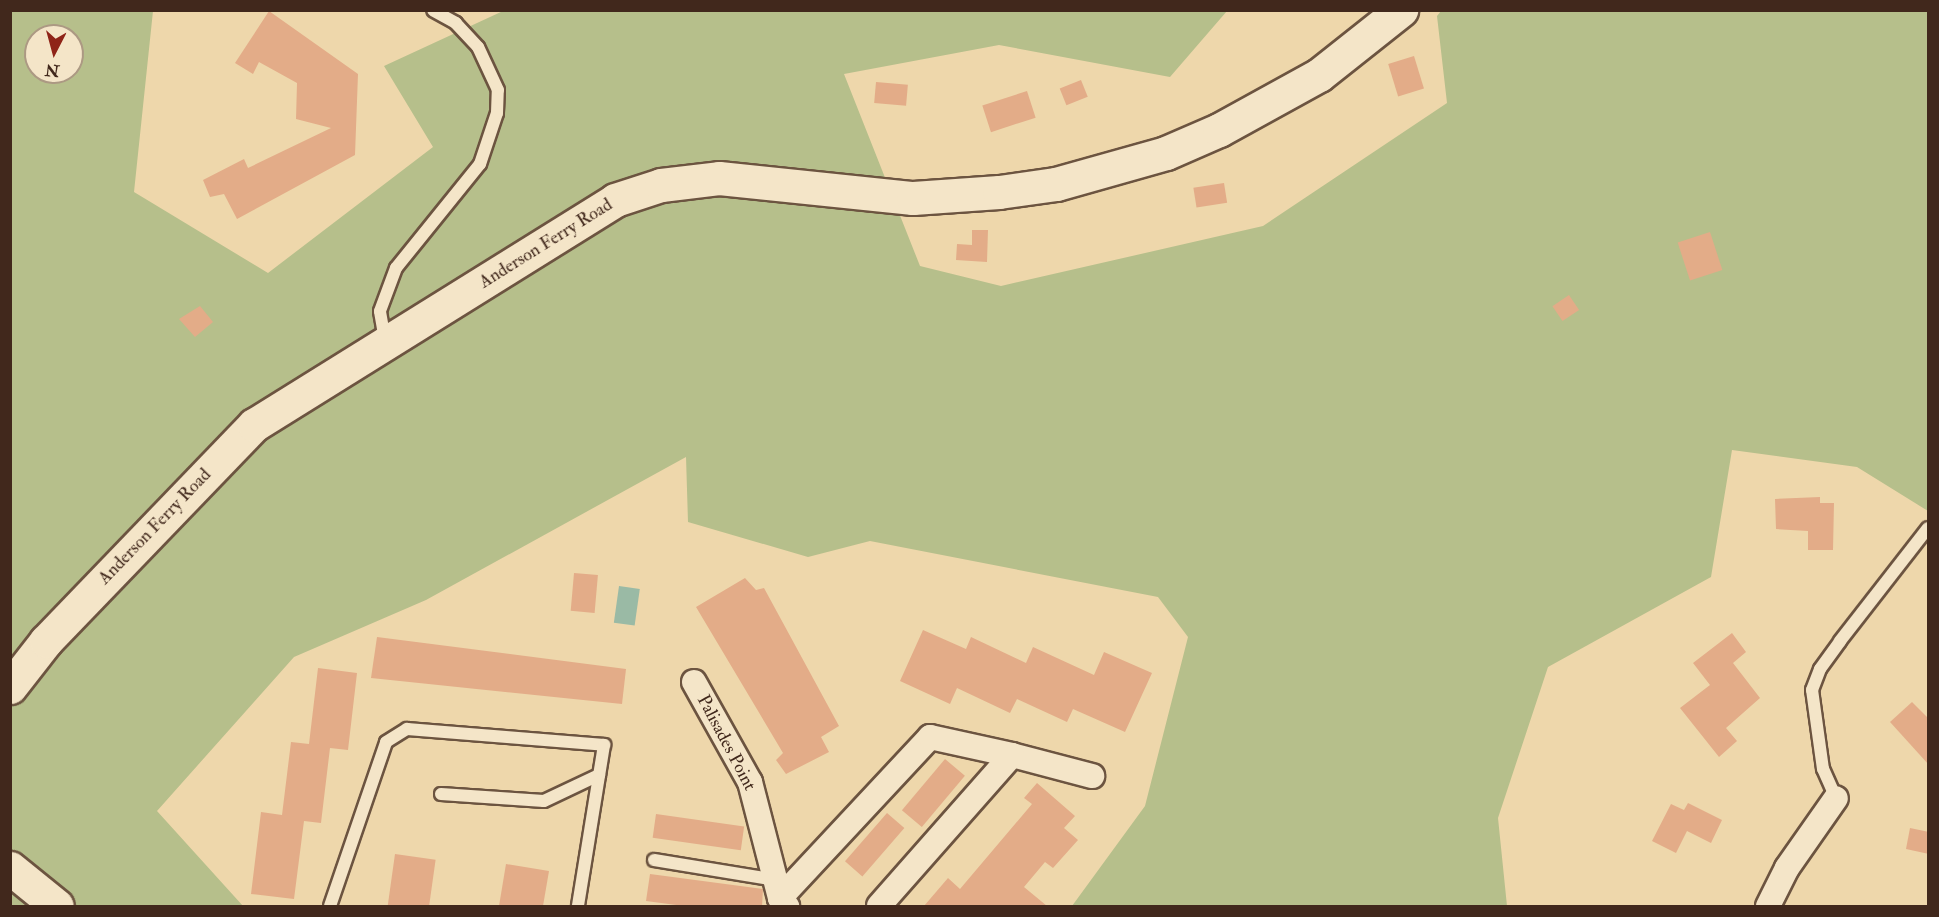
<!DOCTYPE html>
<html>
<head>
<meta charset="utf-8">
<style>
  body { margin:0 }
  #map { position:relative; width:1939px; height:917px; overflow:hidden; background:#eed7ab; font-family:"IM FELL Double Pica",serif }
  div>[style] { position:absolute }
  .green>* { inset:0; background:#b6bf8b }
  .water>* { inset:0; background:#9abaa5; transform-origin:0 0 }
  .building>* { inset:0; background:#e3ac88; transform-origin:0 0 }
  .roads { filter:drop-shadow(2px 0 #6c5440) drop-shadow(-2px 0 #6c5440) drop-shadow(0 2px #6c5440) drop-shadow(0 -2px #6c5440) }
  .lane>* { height:12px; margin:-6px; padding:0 6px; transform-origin:6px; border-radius:6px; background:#f4e5c8 }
  .street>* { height:24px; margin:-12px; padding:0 12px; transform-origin:12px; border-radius:12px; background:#f4e5c8 }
  .secondary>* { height:33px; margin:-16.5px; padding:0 16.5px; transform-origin:16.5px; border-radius:16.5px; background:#f4e5c8 }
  span { translate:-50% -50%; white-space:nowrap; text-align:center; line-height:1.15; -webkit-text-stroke:6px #f4e5c8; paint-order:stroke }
  .street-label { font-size:18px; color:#41281c }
  .frame { position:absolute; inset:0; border:12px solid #41281c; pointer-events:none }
  .north { position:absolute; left:24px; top:24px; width:60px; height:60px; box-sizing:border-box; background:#f4e5c8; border:2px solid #ac9983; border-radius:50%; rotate:186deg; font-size:16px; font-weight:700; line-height:24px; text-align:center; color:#41281c }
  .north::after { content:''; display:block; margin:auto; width:21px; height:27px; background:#8f2418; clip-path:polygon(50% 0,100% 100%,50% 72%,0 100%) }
</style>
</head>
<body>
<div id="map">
  <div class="green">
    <div style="clip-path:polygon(evenodd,10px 11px,153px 11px,134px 192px,268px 273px,433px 147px,384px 66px,503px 11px,1227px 11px,1170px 77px,999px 45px,844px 74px,920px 266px,1001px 286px,1263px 226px,1447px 103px,1437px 16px,1441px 11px,1928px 11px,1928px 511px,1857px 467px,1732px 450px,1711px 577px,1548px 667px,1498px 818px,1507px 906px,1072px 906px,1145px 806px,1188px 637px,1158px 597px,870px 541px,808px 557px,688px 522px,686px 457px,426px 600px,294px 657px,157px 811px,243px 906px,11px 906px,10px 11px,36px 36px,72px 36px,72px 72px,36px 72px,36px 36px)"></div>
  </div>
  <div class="water">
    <div style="left:619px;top:586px;width:21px;height:37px;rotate:8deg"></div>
  </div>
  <div class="building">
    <div style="clip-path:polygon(269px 11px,358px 74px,355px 155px,237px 219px,224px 194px,210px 197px,203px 180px,244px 159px,248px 168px,331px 128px,296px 119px,297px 83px,259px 62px,253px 74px,235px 63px)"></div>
    <div style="left:1414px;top:56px;width:34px;height:27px;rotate:73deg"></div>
    <div style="left:1081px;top:80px;width:18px;height:23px;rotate:68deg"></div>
    <div style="left:876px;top:82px;width:32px;height:21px;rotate:5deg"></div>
    <div style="left:1027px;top:91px;width:28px;height:47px;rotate:72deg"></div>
    <div style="left:1224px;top:183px;width:20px;height:31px;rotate:81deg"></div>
    <div style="clip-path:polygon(972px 230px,988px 230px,987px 262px,956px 260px,957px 244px,972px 245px)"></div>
    <div style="left:1710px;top:232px;width:40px;height:34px;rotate:72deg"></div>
    <div style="left:1569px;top:295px;width:18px;height:20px;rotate:56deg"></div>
    <div style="clip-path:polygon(200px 306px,213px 322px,195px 337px,179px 319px)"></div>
    <div style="clip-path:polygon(1820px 497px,1820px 503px,1834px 503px,1833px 550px,1808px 550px,1808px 531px,1776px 529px,1775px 499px)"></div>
    <div style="left:574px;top:573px;width:24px;height:38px;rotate:5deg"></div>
    <div style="clip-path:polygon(745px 578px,756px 590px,764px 588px,839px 726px,821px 737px,829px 752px,786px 774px,776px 760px,783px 753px,696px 607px)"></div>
    <div style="clip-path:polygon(923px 630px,966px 649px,971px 637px,1026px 663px,1033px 647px,1094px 675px,1104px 652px,1152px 673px,1125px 732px,1073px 709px,1067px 722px,1017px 699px,1010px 713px,957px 688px,950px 704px,900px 681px)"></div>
    <div style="clip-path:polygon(1732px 633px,1746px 652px,1733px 663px,1760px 698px,1726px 728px,1737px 741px,1719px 757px,1680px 708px,1710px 685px,1693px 663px)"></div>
    <div style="clip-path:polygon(377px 637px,626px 669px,622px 704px,371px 678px)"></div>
    <div style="clip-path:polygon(318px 668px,357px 673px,348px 750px,330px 748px,321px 823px,304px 821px,294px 899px,251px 894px,261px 812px,282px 815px,291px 742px,309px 744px)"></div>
    <div style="clip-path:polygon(1912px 702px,1929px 719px,1929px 765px,1890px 722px)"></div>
    <div style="left:945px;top:759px;width:26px;height:67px;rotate:40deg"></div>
    <div style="clip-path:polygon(1037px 783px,1075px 816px,1064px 828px,1078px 840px,1053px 868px,1045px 862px,1024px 887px,1047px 906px,924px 906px,948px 878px,960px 889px,1032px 804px,1024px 798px)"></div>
    <div style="clip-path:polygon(1688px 803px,1722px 820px,1711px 843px,1687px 831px,1676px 853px,1652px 841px,1671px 804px,1684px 810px)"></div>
    <div style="left:887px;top:813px;width:23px;height:64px;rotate:41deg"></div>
    <div style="left:656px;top:814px;width:89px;height:24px;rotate:8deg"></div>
    <div style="clip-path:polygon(1910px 828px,1929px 832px,1929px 854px,1906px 849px)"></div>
    <div style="left:395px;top:854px;width:41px;height:52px;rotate:8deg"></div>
    <div style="clip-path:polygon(506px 864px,549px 871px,543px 906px,499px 906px)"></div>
    <div style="clip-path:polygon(650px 874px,763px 889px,762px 906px,684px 906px,646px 901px)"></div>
  </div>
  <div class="roads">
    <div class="lane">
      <div style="left:385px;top:340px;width:29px;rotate:-100deg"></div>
      <div style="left:380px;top:311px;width:46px;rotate:-69.6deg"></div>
      <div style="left:396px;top:268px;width:134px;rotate:-51.1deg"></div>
      <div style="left:480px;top:164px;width:54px;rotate:-71.6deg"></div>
      <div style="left:497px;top:113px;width:23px;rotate:-88deg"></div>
      <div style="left:498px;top:90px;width:47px;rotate:-114.9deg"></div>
      <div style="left:478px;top:47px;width:33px;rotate:-133deg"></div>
      <div style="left:456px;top:23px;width:26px;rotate:-151deg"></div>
      <div style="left:441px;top:794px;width:103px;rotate:3.9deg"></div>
      <div style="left:544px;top:801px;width:61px;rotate:-25.3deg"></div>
      <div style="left:1836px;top:798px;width:32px;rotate:-114deg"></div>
      <div style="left:1823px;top:769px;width:80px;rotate:-97.9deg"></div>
      <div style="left:1812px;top:690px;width:22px;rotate:-69deg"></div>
      <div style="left:1820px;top:669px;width:34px;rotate:-54deg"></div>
      <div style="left:1840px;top:641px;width:143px;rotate:-52.1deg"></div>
      <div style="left:654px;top:860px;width:124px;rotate:9.3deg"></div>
      <div style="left:330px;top:906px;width:173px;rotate:-71.1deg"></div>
      <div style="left:386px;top:742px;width:25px;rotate:-32deg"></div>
      <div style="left:407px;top:729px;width:198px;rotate:4.6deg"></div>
      <div style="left:604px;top:745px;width:163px;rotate:99.2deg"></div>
    </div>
    <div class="street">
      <div style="left:694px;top:682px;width:115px;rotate:60.8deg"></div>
      <div style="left:750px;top:782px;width:120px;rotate:75.5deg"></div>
      <div style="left:780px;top:898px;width:11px;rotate:49deg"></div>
      <div style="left:1012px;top:755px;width:83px;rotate:14.7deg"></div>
      <div style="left:780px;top:898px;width:220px;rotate:-47deg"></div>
      <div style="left:930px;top:737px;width:84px;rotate:12.4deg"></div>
      <div style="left:1012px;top:755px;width:201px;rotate:131.4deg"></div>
      <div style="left:1768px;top:906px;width:42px;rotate:-63.4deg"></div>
      <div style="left:1787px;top:868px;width:85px;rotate:-55deg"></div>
    </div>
    <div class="secondary">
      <div style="left:10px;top:687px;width:58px;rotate:-52deg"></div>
      <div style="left:46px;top:641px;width:300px;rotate:-46.1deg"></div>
      <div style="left:254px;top:425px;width:425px;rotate:-31.9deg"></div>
      <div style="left:615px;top:200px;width:48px;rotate:-18.1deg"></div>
      <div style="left:661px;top:185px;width:58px;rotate:-6.9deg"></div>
      <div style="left:719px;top:178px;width:195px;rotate:5.9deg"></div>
      <div style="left:913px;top:198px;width:86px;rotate:-4deg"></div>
      <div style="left:999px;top:192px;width:58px;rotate:-8deg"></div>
      <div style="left:1056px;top:184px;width:114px;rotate:-15.7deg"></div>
      <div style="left:1166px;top:153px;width:58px;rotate:-23.5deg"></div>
      <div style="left:1219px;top:130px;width:114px;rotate:-28.8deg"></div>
      <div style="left:1319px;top:75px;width:105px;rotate:-38.4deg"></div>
      <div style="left:10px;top:868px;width:60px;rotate:39deg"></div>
    </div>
  </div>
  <div class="street-label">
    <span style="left:546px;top:244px;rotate:-32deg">Anderson Ferry Road</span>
    <span style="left:155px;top:527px;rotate:-46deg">Anderson Ferry Road</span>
    <span style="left:726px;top:743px;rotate:62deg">Palisades Point</span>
  </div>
  <div class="frame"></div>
  <div class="north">N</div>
</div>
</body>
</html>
